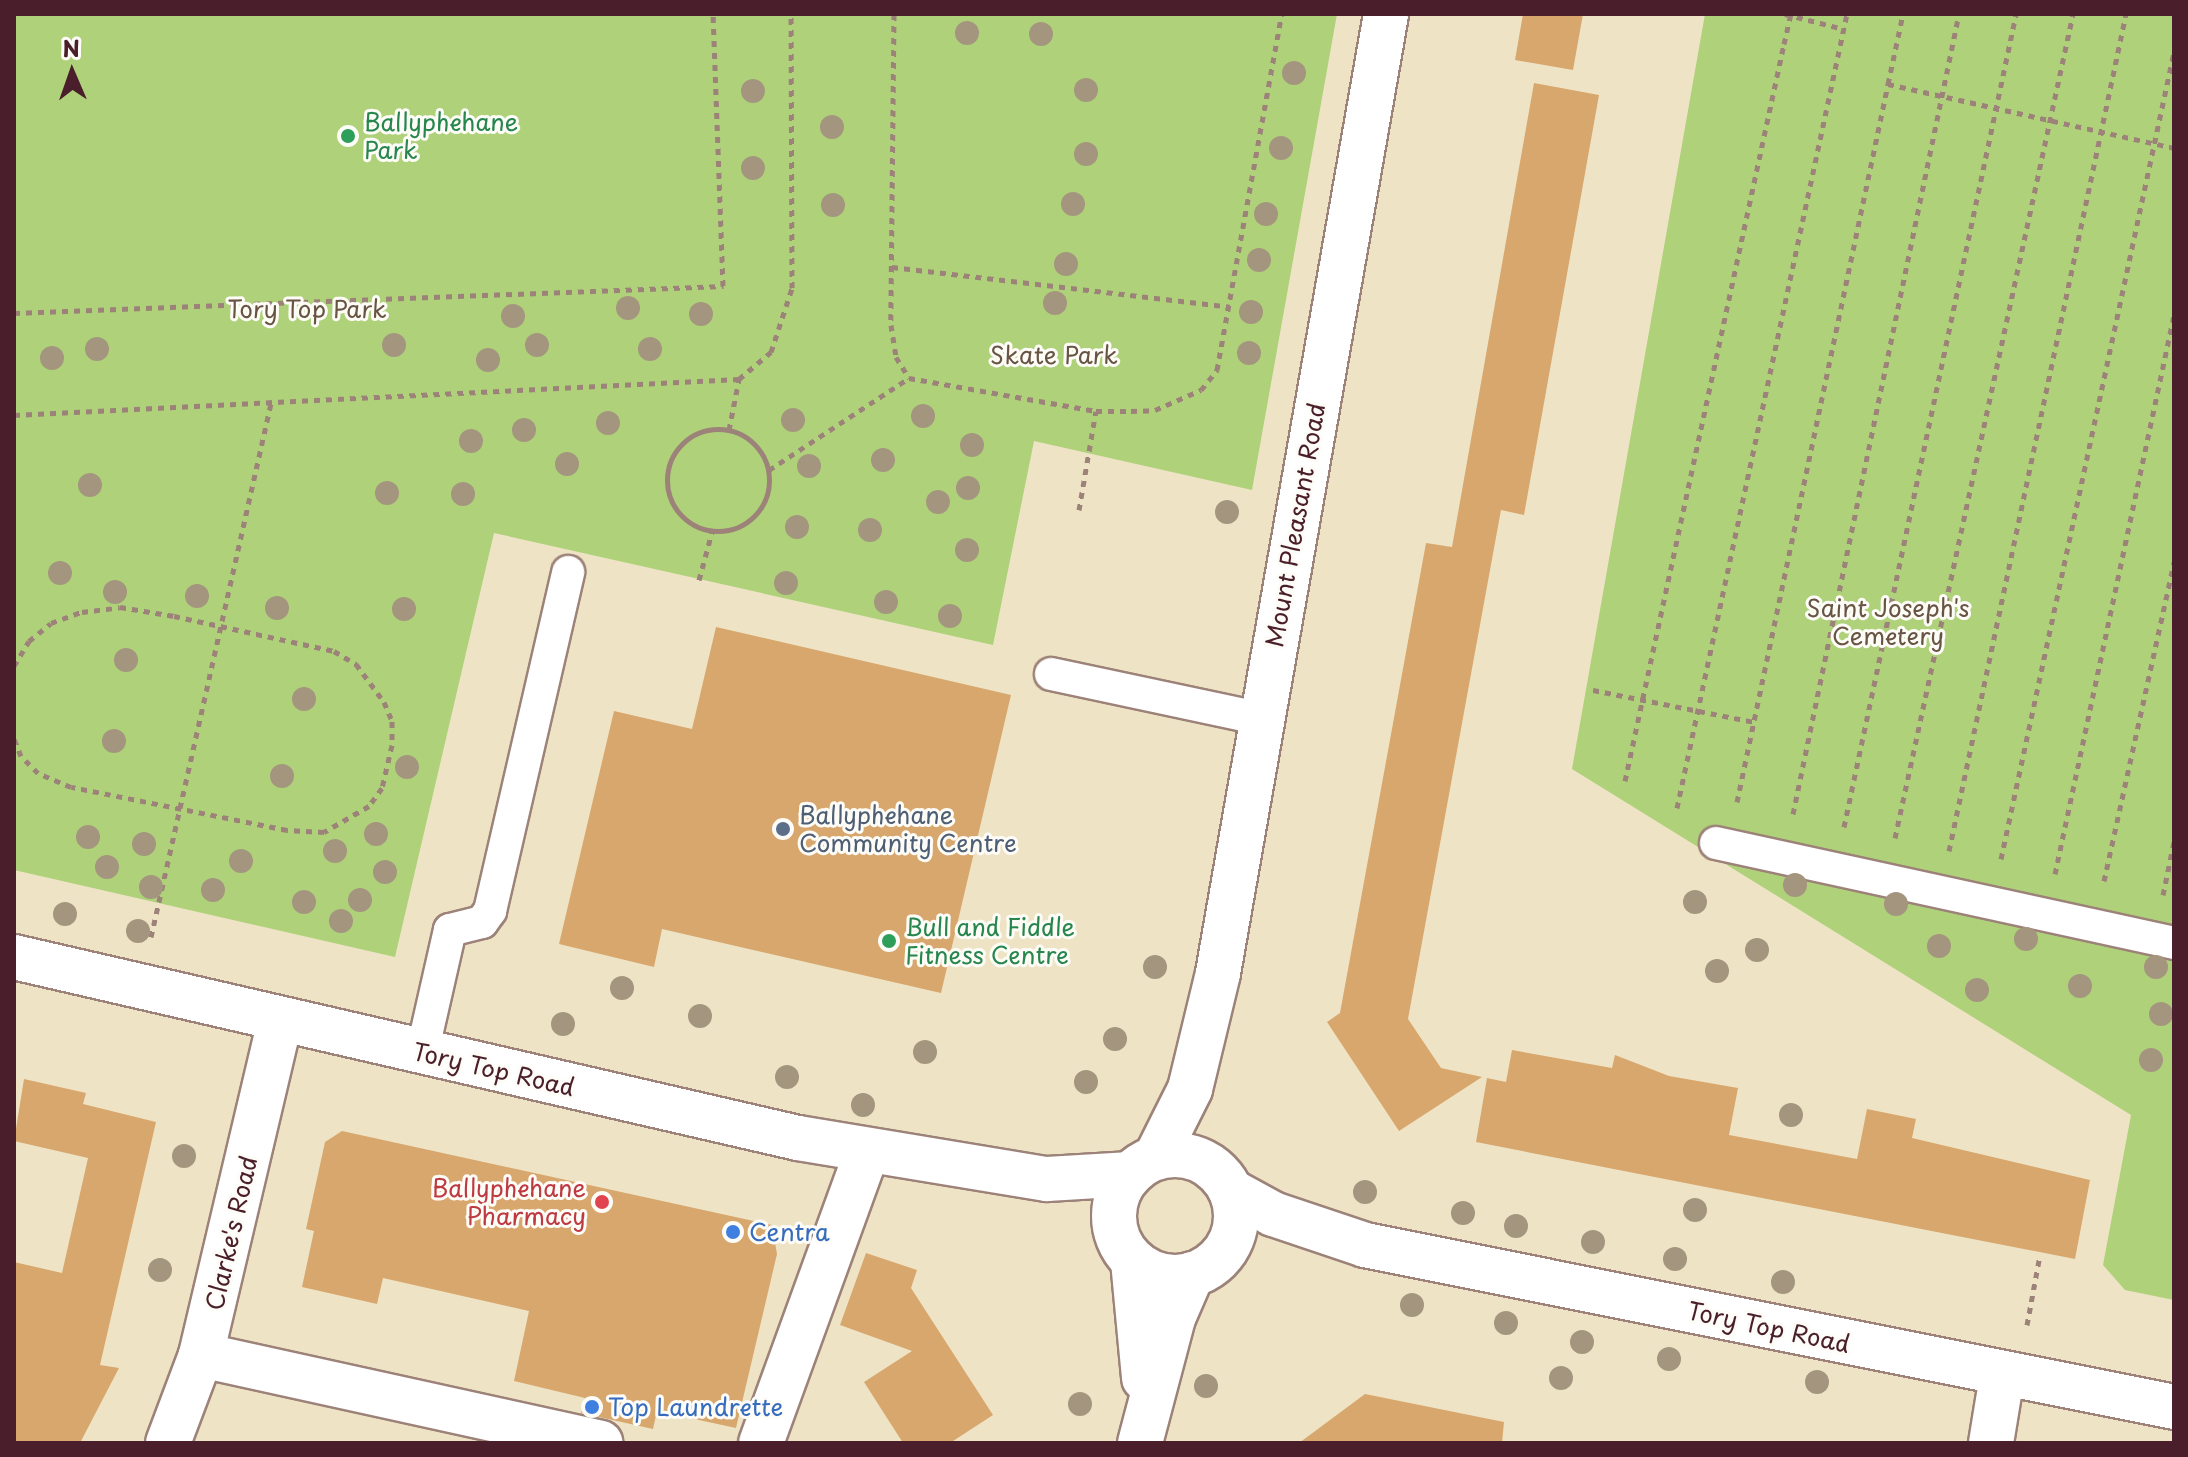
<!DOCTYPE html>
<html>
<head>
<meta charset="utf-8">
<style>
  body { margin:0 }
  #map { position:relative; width:2188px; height:1457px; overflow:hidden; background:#eee4c5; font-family:"Playpen Sans",sans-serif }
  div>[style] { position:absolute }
  .green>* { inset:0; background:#aed17a }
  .building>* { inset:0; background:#d8a76e }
  .path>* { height:5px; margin-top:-2.5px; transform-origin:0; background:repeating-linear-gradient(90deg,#9c8278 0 6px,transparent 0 12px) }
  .path>.ring { margin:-2.5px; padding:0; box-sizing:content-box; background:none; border:5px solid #9c8278; border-radius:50% }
  .roads { filter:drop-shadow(2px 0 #9c8278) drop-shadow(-2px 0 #9c8278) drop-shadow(0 2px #9c8278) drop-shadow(0 -2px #9c8278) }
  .lane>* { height:32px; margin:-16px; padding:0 16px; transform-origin:16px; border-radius:16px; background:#fff }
  .street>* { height:44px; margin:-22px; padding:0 22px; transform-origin:22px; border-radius:22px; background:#fff }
  .street>.ring { margin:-22px; padding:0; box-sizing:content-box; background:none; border:44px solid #fff; border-radius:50% }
  .path-bridge>* { height:5px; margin-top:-2.5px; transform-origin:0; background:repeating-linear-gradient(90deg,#9c8278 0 6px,transparent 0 12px) }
  .trees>* { width:24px; height:24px; margin:-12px; border-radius:50%; background:#a4957e }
  .dots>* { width:22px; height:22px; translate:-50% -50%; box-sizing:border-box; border:4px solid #fdfcf7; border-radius:50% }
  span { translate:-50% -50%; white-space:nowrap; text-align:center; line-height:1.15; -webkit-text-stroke:6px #fdfcf7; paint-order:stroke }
  .leisure-label { font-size:24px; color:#27864d }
  .left { translate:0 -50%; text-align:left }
  .park-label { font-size:24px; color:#685443 }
  .street-label { font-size:24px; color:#4a1f2b }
  .service-label { font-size:24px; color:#4e5e75 }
  .health-label { font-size:24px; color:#be3a42 }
  .right { translate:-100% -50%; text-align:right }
  .shop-label { font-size:24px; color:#366cbe }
  .frame { position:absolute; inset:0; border:16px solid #4a1f2b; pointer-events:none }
  .north { position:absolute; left:32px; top:32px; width:80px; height:80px; -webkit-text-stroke:6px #fdfcf7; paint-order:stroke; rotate:358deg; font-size:22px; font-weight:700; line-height:32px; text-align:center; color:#4a1f2b }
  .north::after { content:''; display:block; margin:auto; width:28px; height:36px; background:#4a1f2b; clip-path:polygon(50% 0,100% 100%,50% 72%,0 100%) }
</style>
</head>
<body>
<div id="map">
  <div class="green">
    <div style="clip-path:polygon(14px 14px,1337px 14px,1252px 490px,1034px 441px,993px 645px,494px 533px,395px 957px,14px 870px)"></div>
    <div style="clip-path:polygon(1705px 14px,2174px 14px,2174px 1300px,2125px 1290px,2103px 1265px,2131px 1115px,1572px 769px)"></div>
  </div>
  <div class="building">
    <div style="clip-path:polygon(1523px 14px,1583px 14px,1573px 70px,1515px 60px)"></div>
    <div style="clip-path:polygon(1534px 83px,1599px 95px,1524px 515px,1501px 510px,1408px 1019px,1441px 1068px,1482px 1077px,1399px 1131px,1327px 1022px,1340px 1013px,1426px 543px,1452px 547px)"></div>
    <div style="clip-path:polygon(716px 627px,1011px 695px,941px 993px,662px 929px,654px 967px,559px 944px,614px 711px,692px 729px)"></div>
    <div style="clip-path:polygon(1512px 1050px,1612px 1068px,1615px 1055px,1669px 1076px,1738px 1088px,1729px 1135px,1857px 1159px,1867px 1109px,1916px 1119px,1912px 1138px,2090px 1180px,2075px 1259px,1476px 1142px,1487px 1078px,1506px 1082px)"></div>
    <div style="clip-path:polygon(24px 1079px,86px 1093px,83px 1104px,156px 1122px,100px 1365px,119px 1368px,80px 1443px,14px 1443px,14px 1262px,62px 1273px,88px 1158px,14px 1141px)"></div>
    <div style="clip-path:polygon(342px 1131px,772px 1225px,777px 1254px,736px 1428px,657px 1411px,653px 1429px,581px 1413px,585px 1398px,514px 1381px,529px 1311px,383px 1278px,377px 1304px,302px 1287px,314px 1231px,306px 1229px,325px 1142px)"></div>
    <div style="clip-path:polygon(866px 1253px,917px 1270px,911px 1288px,993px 1415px,950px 1443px,903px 1443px,864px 1382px,912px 1351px,840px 1325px)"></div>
    <div style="clip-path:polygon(1365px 1394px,1504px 1422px,1502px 1443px,1299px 1443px)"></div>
  </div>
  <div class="path">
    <div style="left:894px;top:14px;width:311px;rotate:90.6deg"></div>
    <div style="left:891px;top:325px;width:32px;rotate:81deg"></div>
    <div style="left:896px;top:357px;width:25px;rotate:58deg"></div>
    <div style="left:909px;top:378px;width:190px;rotate:10deg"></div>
    <div style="left:1096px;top:411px;width:35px"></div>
    <div style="left:1131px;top:411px;width:24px;rotate:-2deg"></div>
    <div style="left:1155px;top:410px;width:50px;rotate:-23.5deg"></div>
    <div style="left:1201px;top:390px;width:26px;rotate:-51deg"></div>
    <div style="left:1217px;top:370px;width:362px;rotate:-79.7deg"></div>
    <div style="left:1785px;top:14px;width:61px;rotate:14.3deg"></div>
    <div style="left:1888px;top:84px;width:72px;rotate:-77.9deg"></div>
    <div style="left:892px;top:267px;width:340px;rotate:6.7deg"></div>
    <div style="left:14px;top:313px;width:710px;rotate:-2.18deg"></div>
    <div style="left:723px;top:286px;width:272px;rotate:-92.1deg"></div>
    <div style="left:14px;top:415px;width:726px;rotate:-2.84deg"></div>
    <div style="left:739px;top:379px;width:42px;rotate:-40.2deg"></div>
    <div style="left:771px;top:352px;width:67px;rotate:-71.8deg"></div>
    <div style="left:792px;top:288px;width:274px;rotate:-90.2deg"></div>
    <div class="ring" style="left:667px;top:429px;width:97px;height:97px"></div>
    <div style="left:729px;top:430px;width:52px;rotate:-78.9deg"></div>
    <div style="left:769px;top:470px;width:168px;rotate:-33.3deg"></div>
    <div style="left:1079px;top:510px;width:100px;rotate:-80.3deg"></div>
    <div style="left:699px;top:580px;width:50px;rotate:-74.8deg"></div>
    <div style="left:14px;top:666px;width:29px;rotate:-59deg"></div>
    <div style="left:29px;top:641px;width:28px;rotate:-39deg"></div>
    <div style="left:51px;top:623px;width:33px;rotate:-20deg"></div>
    <div style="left:82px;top:612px;width:38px;rotate:-7deg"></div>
    <div style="left:120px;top:607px;width:55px;rotate:9.5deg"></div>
    <div style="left:174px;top:616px;width:164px;rotate:12.3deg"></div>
    <div style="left:334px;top:651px;width:26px;rotate:31deg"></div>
    <div style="left:356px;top:664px;width:47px;rotate:53.6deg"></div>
    <div style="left:384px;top:702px;width:21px;rotate:67deg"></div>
    <div style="left:392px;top:721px;width:24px;rotate:90deg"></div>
    <div style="left:392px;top:745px;width:44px;rotate:103.1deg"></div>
    <div style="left:382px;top:788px;width:22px;rotate:126deg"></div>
    <div style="left:369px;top:806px;width:52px;rotate:150deg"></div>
    <div style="left:324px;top:832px;width:37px;rotate:-177deg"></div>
    <div style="left:287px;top:830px;width:220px;rotate:-168.7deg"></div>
    <div style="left:71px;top:787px;width:36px;rotate:-157deg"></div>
    <div style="left:38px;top:773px;width:24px;rotate:-135deg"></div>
    <div style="left:21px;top:756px;width:18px;rotate:-112deg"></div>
    <div style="left:1593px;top:690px;width:164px;rotate:11.2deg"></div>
    <div style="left:1625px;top:781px;width:754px;rotate:-77.83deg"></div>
    <div style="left:1737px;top:802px;width:734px;rotate:-78.12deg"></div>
    <div style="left:1888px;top:84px;width:293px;rotate:12.6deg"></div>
    <div style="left:1677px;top:808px;width:812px;rotate:-77.92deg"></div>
    <div style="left:1793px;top:814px;width:817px;rotate:-78.28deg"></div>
    <div style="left:1844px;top:827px;width:831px;rotate:-78.05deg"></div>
    <div style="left:1895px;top:838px;width:843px;rotate:-77.81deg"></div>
    <div style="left:1949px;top:851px;width:856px;rotate:-78.06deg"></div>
    <div style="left:2001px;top:859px;width:825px;rotate:-77.9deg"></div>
    <div style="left:2055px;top:874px;width:572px;rotate:-77.98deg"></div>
    <div style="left:2104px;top:881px;width:327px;rotate:-77.6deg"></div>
    <div style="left:2163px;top:895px;width:54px;rotate:-78.3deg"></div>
    <div style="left:151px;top:937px;width:547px;rotate:-77.33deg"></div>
    <div style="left:2027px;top:1325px;width:71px;rotate:-79.5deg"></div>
  </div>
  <div class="roads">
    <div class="lane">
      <div style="left:1051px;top:674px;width:216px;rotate:12deg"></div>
      <div style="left:1716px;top:843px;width:469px;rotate:12.3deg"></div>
      <div style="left:422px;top:1053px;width:126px;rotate:-77.2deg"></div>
      <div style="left:450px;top:930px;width:33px;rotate:-14deg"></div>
      <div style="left:482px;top:922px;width:14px;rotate:-54deg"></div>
      <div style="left:490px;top:911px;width:348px;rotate:-77deg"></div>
    </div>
    <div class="street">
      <div style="left:14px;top:957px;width:805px;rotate:13deg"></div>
      <div style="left:798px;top:1138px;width:252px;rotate:9.4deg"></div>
      <div style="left:1047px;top:1179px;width:84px;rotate:-3.4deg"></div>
      <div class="ring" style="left:1114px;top:1155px;width:78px;height:78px"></div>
      <div style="left:1156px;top:1157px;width:76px;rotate:-63.4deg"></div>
      <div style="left:1190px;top:1089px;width:119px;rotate:-76.4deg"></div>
      <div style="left:1218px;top:973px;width:974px;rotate:-80.06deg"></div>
      <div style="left:1231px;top:1191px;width:48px;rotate:28.7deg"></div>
      <div style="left:1273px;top:1214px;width:97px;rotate:18.6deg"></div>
      <div style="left:1365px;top:1245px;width:825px;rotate:11.32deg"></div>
      <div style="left:1133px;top:1261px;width:118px;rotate:84.6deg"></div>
      <div style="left:201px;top:1355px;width:409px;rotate:12.4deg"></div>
      <div style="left:168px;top:1443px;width:94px;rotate:-69.4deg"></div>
      <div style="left:201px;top:1355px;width:344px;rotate:-76.7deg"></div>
      <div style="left:761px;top:1443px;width:311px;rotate:-70deg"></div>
      <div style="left:1140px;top:1443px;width:129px;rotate:-75.2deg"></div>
      <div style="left:1173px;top:1318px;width:48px;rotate:-66.6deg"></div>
      <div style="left:1991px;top:1443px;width:68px;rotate:-80.7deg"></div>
    </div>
  </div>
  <div class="path-bridge">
    <div style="left:1784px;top:44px;width:31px;rotate:-77deg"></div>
  </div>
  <div class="trees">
    <div style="left:967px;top:33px"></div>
    <div style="left:1041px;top:34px"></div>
    <div style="left:1294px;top:73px"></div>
    <div style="left:1086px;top:90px"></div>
    <div style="left:753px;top:91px"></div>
    <div style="left:832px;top:127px"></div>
    <div style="left:1281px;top:148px"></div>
    <div style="left:1086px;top:154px"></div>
    <div style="left:753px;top:168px"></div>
    <div style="left:1073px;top:204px"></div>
    <div style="left:833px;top:205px"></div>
    <div style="left:1266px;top:214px"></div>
    <div style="left:1259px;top:260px"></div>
    <div style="left:1066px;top:264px"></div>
    <div style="left:1055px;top:303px"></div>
    <div style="left:628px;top:308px"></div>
    <div style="left:1251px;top:312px"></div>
    <div style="left:701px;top:314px"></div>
    <div style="left:513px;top:316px"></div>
    <div style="left:394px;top:345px"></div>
    <div style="left:537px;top:345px"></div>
    <div style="left:97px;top:349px"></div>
    <div style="left:650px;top:349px"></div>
    <div style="left:1249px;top:353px"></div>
    <div style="left:52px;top:358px"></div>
    <div style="left:488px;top:360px"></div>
    <div style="left:923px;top:416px"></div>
    <div style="left:793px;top:420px"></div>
    <div style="left:608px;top:423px"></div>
    <div style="left:524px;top:430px"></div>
    <div style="left:471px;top:441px"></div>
    <div style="left:972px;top:445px"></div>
    <div style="left:883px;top:460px"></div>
    <div style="left:567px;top:464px"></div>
    <div style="left:809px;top:466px"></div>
    <div style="left:90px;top:485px"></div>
    <div style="left:968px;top:488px"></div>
    <div style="left:387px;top:493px"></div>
    <div style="left:463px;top:494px"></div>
    <div style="left:938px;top:502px"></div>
    <div style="left:1227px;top:512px"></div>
    <div style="left:797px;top:527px"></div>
    <div style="left:870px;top:530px"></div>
    <div style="left:967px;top:550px"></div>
    <div style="left:60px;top:573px"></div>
    <div style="left:786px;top:583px"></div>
    <div style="left:115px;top:592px"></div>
    <div style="left:197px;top:596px"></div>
    <div style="left:886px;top:602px"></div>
    <div style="left:277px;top:608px"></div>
    <div style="left:404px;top:609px"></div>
    <div style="left:950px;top:616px"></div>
    <div style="left:126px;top:660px"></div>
    <div style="left:304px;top:699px"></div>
    <div style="left:114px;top:741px"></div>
    <div style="left:407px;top:767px"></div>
    <div style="left:282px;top:776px"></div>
    <div style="left:376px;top:834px"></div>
    <div style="left:88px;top:837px"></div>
    <div style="left:144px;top:844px"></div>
    <div style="left:335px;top:851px"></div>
    <div style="left:241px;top:861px"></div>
    <div style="left:107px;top:867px"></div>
    <div style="left:385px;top:872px"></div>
    <div style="left:1795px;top:885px"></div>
    <div style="left:151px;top:887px"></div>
    <div style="left:213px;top:890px"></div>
    <div style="left:360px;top:900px"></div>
    <div style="left:304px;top:902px"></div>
    <div style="left:1695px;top:902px"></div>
    <div style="left:1896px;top:904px"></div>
    <div style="left:65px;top:914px"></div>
    <div style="left:341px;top:921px"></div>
    <div style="left:138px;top:931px"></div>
    <div style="left:2026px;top:939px"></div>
    <div style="left:1939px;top:946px"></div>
    <div style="left:1757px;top:950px"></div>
    <div style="left:1155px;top:967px"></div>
    <div style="left:2156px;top:967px"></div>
    <div style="left:1717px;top:971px"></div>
    <div style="left:2080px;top:986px"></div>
    <div style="left:622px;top:988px"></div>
    <div style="left:1977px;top:990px"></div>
    <div style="left:2161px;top:1014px"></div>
    <div style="left:700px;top:1016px"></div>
    <div style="left:563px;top:1024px"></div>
    <div style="left:1115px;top:1039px"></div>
    <div style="left:925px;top:1052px"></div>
    <div style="left:2151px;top:1060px"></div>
    <div style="left:787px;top:1077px"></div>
    <div style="left:1086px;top:1082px"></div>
    <div style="left:863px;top:1105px"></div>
    <div style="left:1791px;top:1115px"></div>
    <div style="left:184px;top:1156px"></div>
    <div style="left:1365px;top:1192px"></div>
    <div style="left:1695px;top:1210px"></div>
    <div style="left:1463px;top:1213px"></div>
    <div style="left:1516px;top:1226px"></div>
    <div style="left:1593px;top:1242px"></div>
    <div style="left:1675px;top:1259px"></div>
    <div style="left:160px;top:1270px"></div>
    <div style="left:1783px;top:1282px"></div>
    <div style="left:1412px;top:1305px"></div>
    <div style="left:1506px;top:1323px"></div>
    <div style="left:1582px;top:1342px"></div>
    <div style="left:1669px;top:1359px"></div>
    <div style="left:1561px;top:1378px"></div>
    <div style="left:1817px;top:1382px"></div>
    <div style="left:1206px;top:1386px"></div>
    <div style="left:1080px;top:1404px"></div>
  </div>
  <div class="dots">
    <div style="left:348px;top:136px;background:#2e9e5b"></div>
    <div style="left:783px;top:829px;background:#5c6f8a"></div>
    <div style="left:889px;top:941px;background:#2e9e5b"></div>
    <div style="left:602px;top:1202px;background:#e0444e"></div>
    <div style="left:733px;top:1232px;background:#3f7fe0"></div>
    <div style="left:592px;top:1407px;background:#3f7fe0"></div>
  </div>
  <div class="leisure-label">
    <span class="left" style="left:364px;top:136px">Ballyphehane<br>Park</span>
    <span class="left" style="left:905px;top:941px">Bull and Fiddle<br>Fitness Centre</span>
  </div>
  <div class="park-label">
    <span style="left:307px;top:309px">Tory Top Park</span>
    <span style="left:1054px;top:355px">Skate Park</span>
    <span style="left:1888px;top:622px">Saint Joseph's<br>Cemetery</span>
  </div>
  <div class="street-label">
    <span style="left:1295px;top:525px;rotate:-80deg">Mount Pleasant Road</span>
    <span style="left:494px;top:1069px;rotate:13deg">Tory Top Road</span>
    <span style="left:231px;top:1233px;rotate:-77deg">Clarke's Road</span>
    <span style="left:1769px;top:1327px;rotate:12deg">Tory Top Road</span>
  </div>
  <div class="service-label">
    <span class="left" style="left:799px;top:829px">Ballyphehane<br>Community Centre</span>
  </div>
  <div class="health-label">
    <span class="right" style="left:586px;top:1202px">Ballyphehane<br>Pharmacy</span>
  </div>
  <div class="shop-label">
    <span class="left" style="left:749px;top:1232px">Centra</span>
    <span class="left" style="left:608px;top:1407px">Top Laundrette</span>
  </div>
  <div class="frame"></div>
  <div class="north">N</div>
</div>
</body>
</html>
